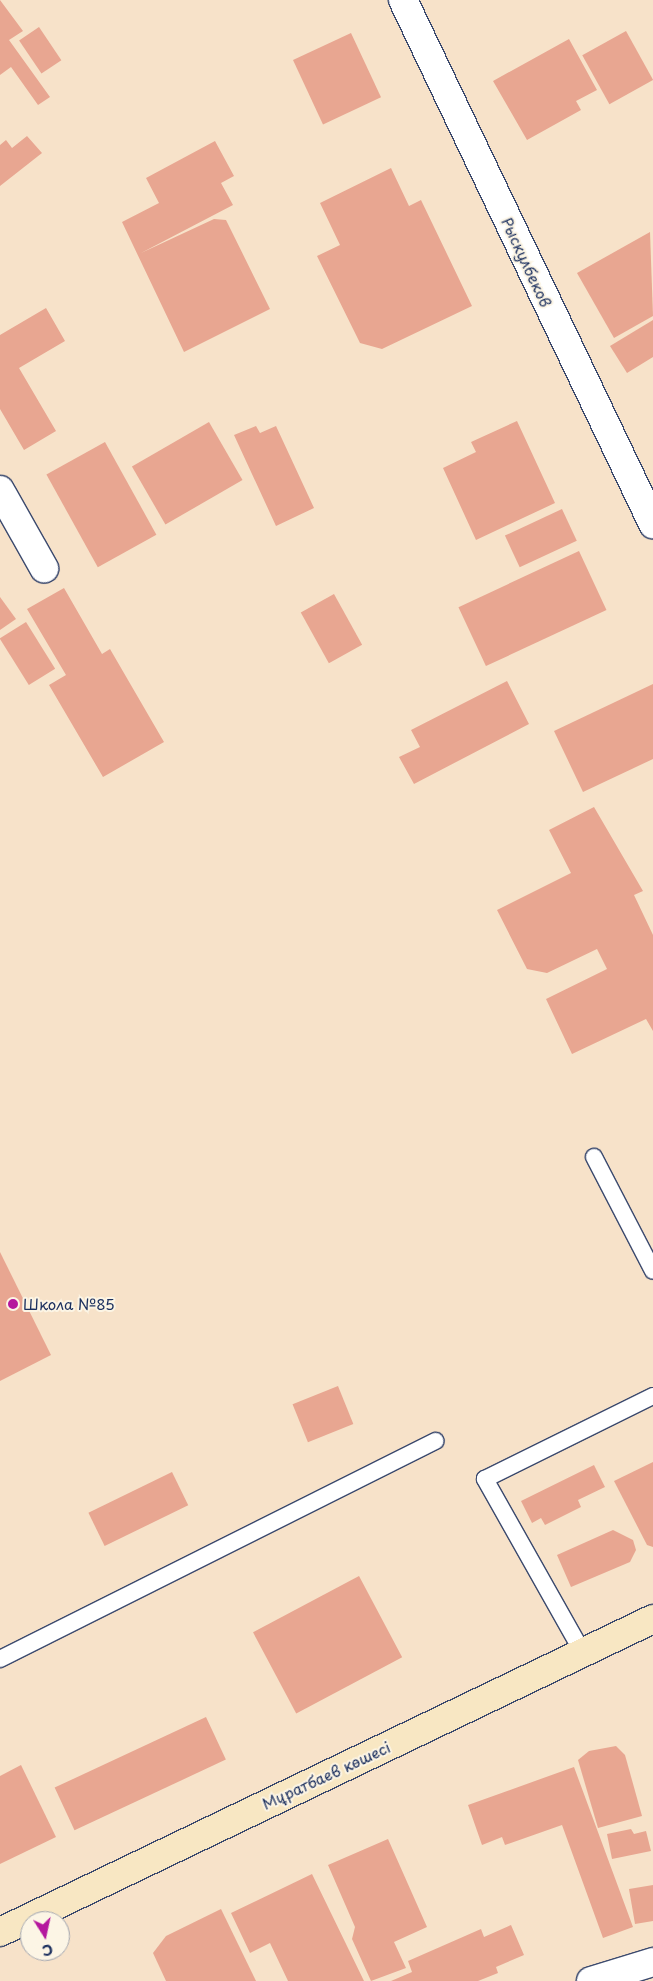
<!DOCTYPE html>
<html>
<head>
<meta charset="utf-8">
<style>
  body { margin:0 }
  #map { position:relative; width:653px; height:1981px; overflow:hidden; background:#f7e2c9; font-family:"Playpen Sans",sans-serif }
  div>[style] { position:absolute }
  .building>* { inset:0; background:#e8a691; transform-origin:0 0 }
  .roads { filter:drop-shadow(1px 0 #3c4a6e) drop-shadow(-1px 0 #3c4a6e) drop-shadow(0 1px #3c4a6e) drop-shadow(0 -1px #3c4a6e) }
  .lane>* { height:16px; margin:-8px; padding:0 8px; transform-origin:8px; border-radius:8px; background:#fff }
  .street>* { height:28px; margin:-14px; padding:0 14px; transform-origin:14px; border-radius:14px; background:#fff }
  .secondary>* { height:28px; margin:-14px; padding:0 14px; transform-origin:14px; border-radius:14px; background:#f8e7c3 }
  .dots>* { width:14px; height:14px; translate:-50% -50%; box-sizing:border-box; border:2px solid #fcf5e5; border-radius:50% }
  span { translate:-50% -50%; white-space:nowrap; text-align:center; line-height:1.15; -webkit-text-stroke:4px #fcf5e5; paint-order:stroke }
  .street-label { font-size:15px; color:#1b2f5e }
  .poi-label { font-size:15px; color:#1b2f5e }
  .left { translate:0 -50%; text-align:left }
  .north { position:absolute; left:20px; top:1911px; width:50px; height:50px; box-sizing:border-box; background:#fcf5e5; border:1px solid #a2a6af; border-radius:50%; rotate:170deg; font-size:14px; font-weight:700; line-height:20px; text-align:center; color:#1b2f5e }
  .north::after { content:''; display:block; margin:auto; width:18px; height:22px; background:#b5179e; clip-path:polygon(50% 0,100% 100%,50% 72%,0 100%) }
</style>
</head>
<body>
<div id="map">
  <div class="building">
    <div style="clip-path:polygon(0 0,23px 31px,9px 40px,50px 97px,38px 105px,11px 67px,0 75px)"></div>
    <div style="left:39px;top:27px;width:40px;height:24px;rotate:56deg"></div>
    <div style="left:626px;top:31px;width:56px;height:50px;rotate:61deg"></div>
    <div style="left:351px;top:33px;width:71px;height:64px;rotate:65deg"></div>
    <div style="clip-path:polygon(569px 39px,597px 90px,576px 101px,581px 110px,527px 140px,493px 81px)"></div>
    <div style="clip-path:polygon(27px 136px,42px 153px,0 186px,0 145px,6px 140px,12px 148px)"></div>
    <div style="clip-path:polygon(215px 141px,234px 176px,221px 183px,233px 205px,141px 253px,214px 219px,226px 220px,270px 309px,184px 352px,122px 222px,159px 203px,146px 178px)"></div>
    <div style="clip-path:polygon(391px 168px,409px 206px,421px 200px,472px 306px,382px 349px,360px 343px,317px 256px,340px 245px,320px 203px)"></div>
    <div style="clip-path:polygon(650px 232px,653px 316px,614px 338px,577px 273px)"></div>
    <div style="clip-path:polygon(46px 308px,65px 341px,19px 368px,56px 431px,24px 450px,0 409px,0 335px)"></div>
    <div style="clip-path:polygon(653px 320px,653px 357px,627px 373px,610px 346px)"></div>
    <div style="clip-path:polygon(517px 421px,555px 503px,476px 540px,443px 468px,476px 452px,471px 442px)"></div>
    <div style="left:209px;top:422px;width:67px;height:89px;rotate:60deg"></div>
    <div style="clip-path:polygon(256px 426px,260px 433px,276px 426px,314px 508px,276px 526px,234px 435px)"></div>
    <div style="left:105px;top:442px;width:106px;height:67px;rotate:61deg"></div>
    <div style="left:562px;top:509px;width:35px;height:63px;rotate:65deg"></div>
    <div style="left:579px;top:551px;width:65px;height:133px;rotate:65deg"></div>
    <div style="clip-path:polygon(64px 588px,102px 654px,110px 649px,164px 742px,103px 777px,49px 685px,66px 675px,27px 609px)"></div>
    <div style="left:334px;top:594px;width:58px;height:38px;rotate:61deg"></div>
    <div style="clip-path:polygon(0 597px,16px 619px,0 630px)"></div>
    <div style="left:26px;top:622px;width:55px;height:31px;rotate:58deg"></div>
    <div style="clip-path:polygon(507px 681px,529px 724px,414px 784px,399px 757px,420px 747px,411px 730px)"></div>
    <div style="clip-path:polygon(653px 684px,653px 759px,583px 792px,554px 731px)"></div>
    <div style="clip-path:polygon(594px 807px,643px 891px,634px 895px,653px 935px,653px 1031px,646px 1019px,572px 1054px,546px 999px,607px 969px,597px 949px,547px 973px,527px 969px,497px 910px,571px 873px,549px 830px)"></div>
    <div style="clip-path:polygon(0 1252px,51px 1355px,0 1381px)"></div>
    <div style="left:338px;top:1386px;width:41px;height:49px;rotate:68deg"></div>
    <div style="clip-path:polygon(653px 1462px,653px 1547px,647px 1545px,614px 1481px)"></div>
    <div style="clip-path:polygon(594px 1465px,605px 1487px,578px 1500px,581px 1507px,545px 1525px,541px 1518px,532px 1523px,521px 1501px)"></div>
    <div style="left:172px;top:1472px;width:37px;height:93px;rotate:64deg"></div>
    <div style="clip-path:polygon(613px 1530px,633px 1540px,636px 1550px,630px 1562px,571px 1587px,557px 1555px)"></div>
    <div style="left:359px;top:1576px;width:92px;height:120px;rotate:62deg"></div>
    <div style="left:206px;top:1717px;width:47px;height:167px;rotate:65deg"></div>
    <div style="clip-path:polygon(616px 1746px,625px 1755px,642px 1816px,598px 1828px,578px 1760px,589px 1751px)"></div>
    <div style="clip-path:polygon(21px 1765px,56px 1837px,0 1864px,0 1776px)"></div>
    <div style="clip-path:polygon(574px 1767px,633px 1927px,603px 1938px,562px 1825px,505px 1845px,502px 1837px,482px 1845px,468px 1805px)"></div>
    <div style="clip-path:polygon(631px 1829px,634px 1834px,646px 1831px,651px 1851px,612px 1859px,607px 1834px)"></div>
    <div style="clip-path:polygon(388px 1839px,427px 1927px,394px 1942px,406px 1968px,371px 1981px,352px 1939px,355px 1927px,328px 1865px)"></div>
    <div style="clip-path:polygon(312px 1874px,364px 1981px,288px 1981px,270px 1943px,250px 1953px,231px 1913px)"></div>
    <div style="clip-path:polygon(653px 1885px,653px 1921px,635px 1924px,629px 1889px)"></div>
    <div style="clip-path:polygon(221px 1909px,256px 1981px,166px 1981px,153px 1953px,166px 1936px)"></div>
    <div style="clip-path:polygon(511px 1925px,524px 1955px,496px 1967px,498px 1973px,478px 1981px,391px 1981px,412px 1972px,408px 1961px,481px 1929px,484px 1937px)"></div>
  </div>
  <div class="roads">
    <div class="lane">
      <div style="left:594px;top:1157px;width:128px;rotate:62.6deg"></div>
      <div style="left:583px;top:1653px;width:200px;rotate:-119.4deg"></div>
      <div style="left:485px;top:1479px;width:187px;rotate:-26.3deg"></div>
      <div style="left:0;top:1659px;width:487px;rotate:-26.6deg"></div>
    </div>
    <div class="street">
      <div style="left:403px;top:0;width:581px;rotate:64.49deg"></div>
      <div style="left:0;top:490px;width:90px;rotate:60.6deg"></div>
      <div style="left:591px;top:1981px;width:65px;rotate:-17deg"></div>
    </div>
    <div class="secondary">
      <div style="left:0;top:1932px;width:724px;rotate:-25.61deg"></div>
    </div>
  </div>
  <div class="dots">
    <div style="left:13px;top:1304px;background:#b5179e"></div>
  </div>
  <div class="street-label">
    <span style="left:527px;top:262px;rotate:65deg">Рыскулбеков</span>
    <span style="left:326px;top:1775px;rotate:-25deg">Мұратбаев көшесі</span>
  </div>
  <div class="poi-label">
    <span class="left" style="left:23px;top:1304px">Школа №85</span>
  </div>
  <div class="north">С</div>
</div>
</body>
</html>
